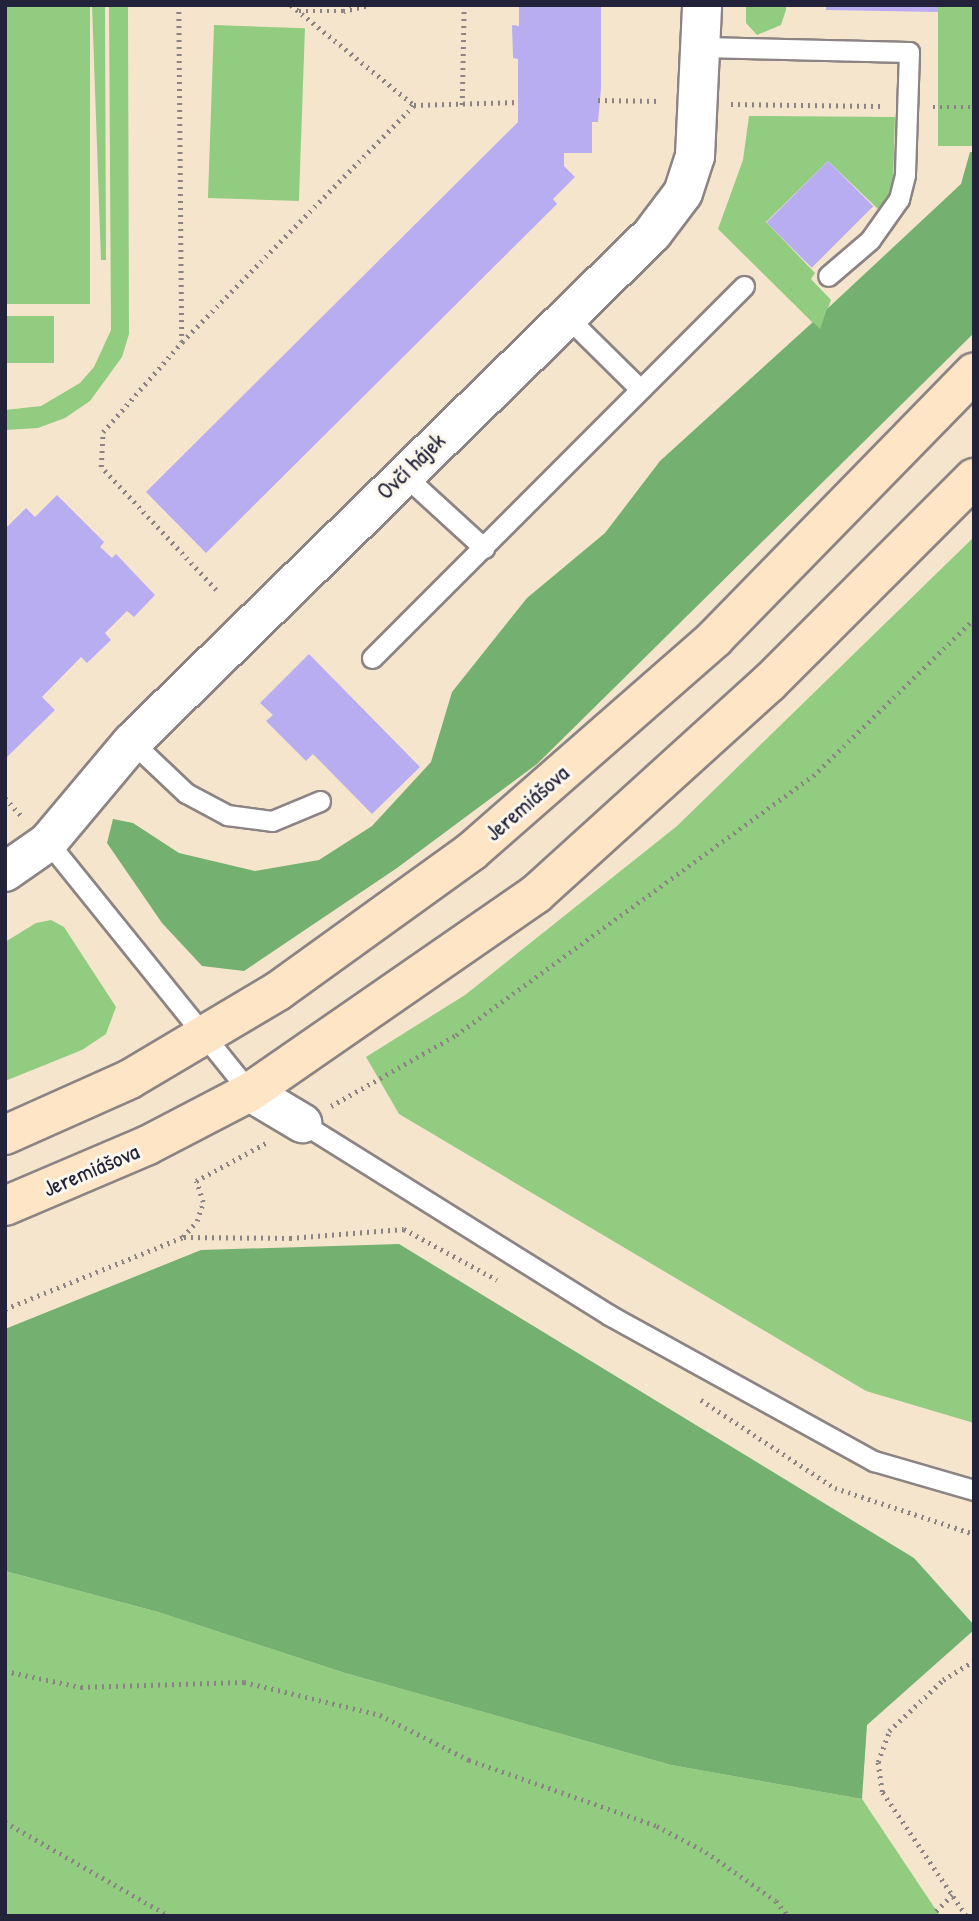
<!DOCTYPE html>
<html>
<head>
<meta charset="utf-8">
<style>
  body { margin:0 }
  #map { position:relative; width:979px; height:1921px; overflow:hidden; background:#f6e5cd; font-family:"Patrick Hand",sans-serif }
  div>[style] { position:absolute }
  .green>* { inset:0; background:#91cc81; transform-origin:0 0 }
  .forest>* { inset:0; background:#74b06f }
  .building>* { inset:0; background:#b9adf2; transform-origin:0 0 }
  .path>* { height:4.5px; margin-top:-2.25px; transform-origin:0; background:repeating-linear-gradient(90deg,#8c8484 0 2px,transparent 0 7px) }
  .roads { filter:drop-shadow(2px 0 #8c8484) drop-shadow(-2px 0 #8c8484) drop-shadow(0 2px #8c8484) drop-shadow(0 -2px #8c8484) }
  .service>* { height:19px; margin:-9.5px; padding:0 9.5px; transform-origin:9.5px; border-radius:9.5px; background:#fff }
  .minor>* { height:38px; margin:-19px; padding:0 19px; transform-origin:19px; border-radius:19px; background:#fff }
  .secondary>* { height:38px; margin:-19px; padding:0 19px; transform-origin:19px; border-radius:19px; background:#fee5c5 }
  span { translate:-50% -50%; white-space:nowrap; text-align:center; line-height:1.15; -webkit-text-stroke:6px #fbf7ec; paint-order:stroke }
  .street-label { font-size:23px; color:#22223b }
  .frame { position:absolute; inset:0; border:7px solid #22223b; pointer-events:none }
</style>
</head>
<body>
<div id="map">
  <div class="green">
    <div style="left:5px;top:5px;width:85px;height:299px"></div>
    <div style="clip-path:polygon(92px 5px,105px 5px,106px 260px,101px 260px)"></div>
    <div style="clip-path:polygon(109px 5px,128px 5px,129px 334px,122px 357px,90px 401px,65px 418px,38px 428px,5px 430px,5px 410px,41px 406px,80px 383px,94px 367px,111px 330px)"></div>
    <div style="clip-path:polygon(746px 5px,786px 5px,786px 10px,781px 25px,757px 35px,746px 23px)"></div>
    <div style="left:938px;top:5px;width:36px;height:141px"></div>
    <div style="left:214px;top:25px;width:91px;height:173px;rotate:2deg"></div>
    <div style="clip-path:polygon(749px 116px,895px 117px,893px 188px,879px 210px,828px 161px,766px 222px,815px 273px,811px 279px,831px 300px,820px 330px,718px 229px,743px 160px)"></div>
    <div style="left:5px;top:316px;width:49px;height:47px"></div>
    <div style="clip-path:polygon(974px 537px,974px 1423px,866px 1391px,399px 1114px,366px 1057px,465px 995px,677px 826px)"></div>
    <div style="clip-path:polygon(51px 920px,64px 927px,116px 1007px,106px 1034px,82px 1050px,5px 1081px,5px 942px,36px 923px)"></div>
    <div style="clip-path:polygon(5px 1571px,158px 1612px,345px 1673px,671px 1765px,862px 1799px,940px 1916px,5px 1916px)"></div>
  </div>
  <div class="forest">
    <div style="clip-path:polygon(970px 152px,974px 152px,974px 333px,537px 764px,397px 868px,244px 971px,202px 966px,162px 923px,107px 843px,113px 819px,133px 823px,179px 853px,255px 871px,319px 860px,372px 826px,431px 762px,452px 692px,527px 598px,605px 533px,660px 461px,813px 322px,820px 329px,827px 309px,961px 184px)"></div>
    <div style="clip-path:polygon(399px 1244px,914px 1558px,974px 1625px,974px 1630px,867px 1725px,862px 1799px,671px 1765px,345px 1673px,158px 1612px,5px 1571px,5px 1329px,201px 1250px)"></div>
  </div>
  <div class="building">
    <div style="clip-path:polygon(519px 5px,601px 5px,601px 89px,598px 122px,592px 122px,592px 153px,564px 153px,564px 166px,575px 177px,553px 199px,557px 204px,206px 553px,146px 492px,518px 122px,518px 59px,513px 58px,512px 25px,519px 26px)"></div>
    <div style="clip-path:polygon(826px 5px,938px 5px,938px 12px,826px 10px)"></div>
    <div style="left:828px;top:161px;width:64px;height:87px;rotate:45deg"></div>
    <div style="clip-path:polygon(57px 495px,104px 542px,100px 547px,112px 558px,116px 554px,155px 595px,134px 617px,127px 611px,105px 633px,111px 640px,87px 663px,81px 657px,42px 697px,55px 710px,5px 759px,5px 529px,26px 508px,35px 517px)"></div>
    <div style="clip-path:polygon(309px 654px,420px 767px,372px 814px,313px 754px,306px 761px,266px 721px,273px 715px,260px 703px)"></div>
  </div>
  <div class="path">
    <div style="left:179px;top:5px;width:337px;rotate:89.5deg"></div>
    <div style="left:291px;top:5px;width:159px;rotate:39.1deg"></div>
    <div style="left:414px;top:105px;width:105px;rotate:-1.6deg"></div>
    <div style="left:299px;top:11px;width:44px"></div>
    <div style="left:343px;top:11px;width:28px;rotate:-13deg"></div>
    <div style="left:598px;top:100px;width:63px;rotate:0.9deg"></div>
    <div style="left:731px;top:104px;width:149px;rotate:0.8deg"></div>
    <div style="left:462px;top:105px;width:100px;rotate:-88.9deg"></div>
    <div style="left:933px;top:107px;width:41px"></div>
    <div style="left:216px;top:590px;width:168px;rotate:-133.1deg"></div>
    <div style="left:101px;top:467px;width:35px;rotate:-87deg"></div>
    <div style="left:103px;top:432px;width:120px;rotate:-48.7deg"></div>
    <div style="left:182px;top:342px;width:332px;rotate:-45.6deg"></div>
    <div style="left:5px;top:798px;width:26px;rotate:47deg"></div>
    <div style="left:331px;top:1106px;width:144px;rotate:-29.6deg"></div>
    <div style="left:456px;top:1035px;width:441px;rotate:-36deg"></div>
    <div style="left:813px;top:776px;width:225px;rotate:-44.3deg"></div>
    <div style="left:184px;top:1237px;width:106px;rotate:0.5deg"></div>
    <div style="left:290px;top:1238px;width:114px;rotate:-4.5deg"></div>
    <div style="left:404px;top:1229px;width:106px;rotate:28.7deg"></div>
    <div style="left:5px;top:1309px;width:192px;rotate:-22deg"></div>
    <div style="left:183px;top:1237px;width:21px;rotate:-49deg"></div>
    <div style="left:197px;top:1221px;width:20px;rotate:-72deg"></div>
    <div style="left:203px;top:1202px;width:22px;rotate:-108deg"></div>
    <div style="left:196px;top:1181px;width:80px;rotate:-28.5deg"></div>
    <div style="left:701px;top:1400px;width:160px;rotate:33.3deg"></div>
    <div style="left:835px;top:1488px;width:146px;rotate:18.3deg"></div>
    <div style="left:5px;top:1671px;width:78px;rotate:11.9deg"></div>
    <div style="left:81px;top:1687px;width:163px;rotate:-1.8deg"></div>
    <div style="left:244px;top:1682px;width:140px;rotate:13.6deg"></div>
    <div style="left:380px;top:1715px;width:100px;rotate:26.8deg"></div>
    <div style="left:469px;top:1760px;width:199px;rotate:19.3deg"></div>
    <div style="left:657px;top:1826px;width:55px;rotate:28deg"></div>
    <div style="left:706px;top:1852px;width:85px;rotate:35deg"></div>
    <div style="left:776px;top:1901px;width:19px;rotate:51deg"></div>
    <div style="left:5px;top:1822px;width:189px;rotate:29.8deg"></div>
    <div style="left:931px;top:1916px;width:30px;rotate:-45deg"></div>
    <div style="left:966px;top:1916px;width:150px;rotate:-124.1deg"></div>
    <div style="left:882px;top:1792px;width:30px;rotate:-98deg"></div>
    <div style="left:878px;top:1762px;width:33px;rotate:-70deg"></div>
    <div style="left:889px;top:1731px;width:74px;rotate:-43.4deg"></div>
    <div style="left:943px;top:1680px;width:36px;rotate:-32deg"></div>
  </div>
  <div class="roads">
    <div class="service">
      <div style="left:702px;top:47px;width:207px;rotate:1.4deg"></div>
      <div style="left:909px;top:52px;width:123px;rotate:91.9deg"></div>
      <div style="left:905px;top:175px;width:25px;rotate:104deg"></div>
      <div style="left:899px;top:199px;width:50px;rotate:125.3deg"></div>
      <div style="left:870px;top:240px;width:55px;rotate:139.4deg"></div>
      <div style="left:566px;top:316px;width:104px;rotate:44.6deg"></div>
      <div style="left:403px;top:474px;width:110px;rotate:42.4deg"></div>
      <div style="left:372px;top:658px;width:526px;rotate:-45deg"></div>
      <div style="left:132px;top:742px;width:74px;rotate:43.4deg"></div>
      <div style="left:186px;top:793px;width:47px;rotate:28.2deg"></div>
      <div style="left:227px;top:815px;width:45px;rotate:7.6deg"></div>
      <div style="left:272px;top:821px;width:52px;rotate:-22.6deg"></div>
      <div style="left:48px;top:842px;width:321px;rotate:51.1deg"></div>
      <div style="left:302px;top:1123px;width:362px;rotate:32deg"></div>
      <div style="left:609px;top:1315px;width:303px;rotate:28.9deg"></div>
      <div style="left:874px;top:1461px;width:104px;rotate:16.2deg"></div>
    </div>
    <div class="minor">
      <div style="left:5px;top:872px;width:52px;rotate:-34.9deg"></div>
      <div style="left:48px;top:842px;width:131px;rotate:-50deg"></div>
      <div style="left:132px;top:742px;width:727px;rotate:-44.33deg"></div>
      <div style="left:652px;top:234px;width:51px;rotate:-52.9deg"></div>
      <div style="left:683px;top:193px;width:39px;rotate:-72deg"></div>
      <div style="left:695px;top:156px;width:151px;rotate:-87.3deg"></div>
      <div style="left:250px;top:1092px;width:61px;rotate:30.8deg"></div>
    </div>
    <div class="secondary">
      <div style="left:5px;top:1135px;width:137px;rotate:-24.1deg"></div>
      <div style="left:130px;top:1079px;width:172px;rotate:-30.7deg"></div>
      <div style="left:278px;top:991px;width:239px;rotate:-35.8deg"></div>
      <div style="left:472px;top:851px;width:323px;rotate:-41.2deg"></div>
      <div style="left:715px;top:638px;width:371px;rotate:-45.7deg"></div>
      <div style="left:5px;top:1206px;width:155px;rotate:-23.1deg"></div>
      <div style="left:148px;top:1145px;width:115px;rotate:-27.5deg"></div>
      <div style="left:250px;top:1092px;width:348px;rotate:-34.7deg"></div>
      <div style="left:536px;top:894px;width:314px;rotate:-42.2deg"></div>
      <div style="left:769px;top:683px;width:290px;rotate:-45deg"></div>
    </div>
  </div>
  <div class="street-label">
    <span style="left:411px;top:466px;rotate:-44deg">Ovčí hájek</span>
    <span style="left:527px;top:803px;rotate:-41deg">Jeremiášova</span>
    <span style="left:91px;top:1170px;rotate:-23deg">Jeremiášova</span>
  </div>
  <div class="frame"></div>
</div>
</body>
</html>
